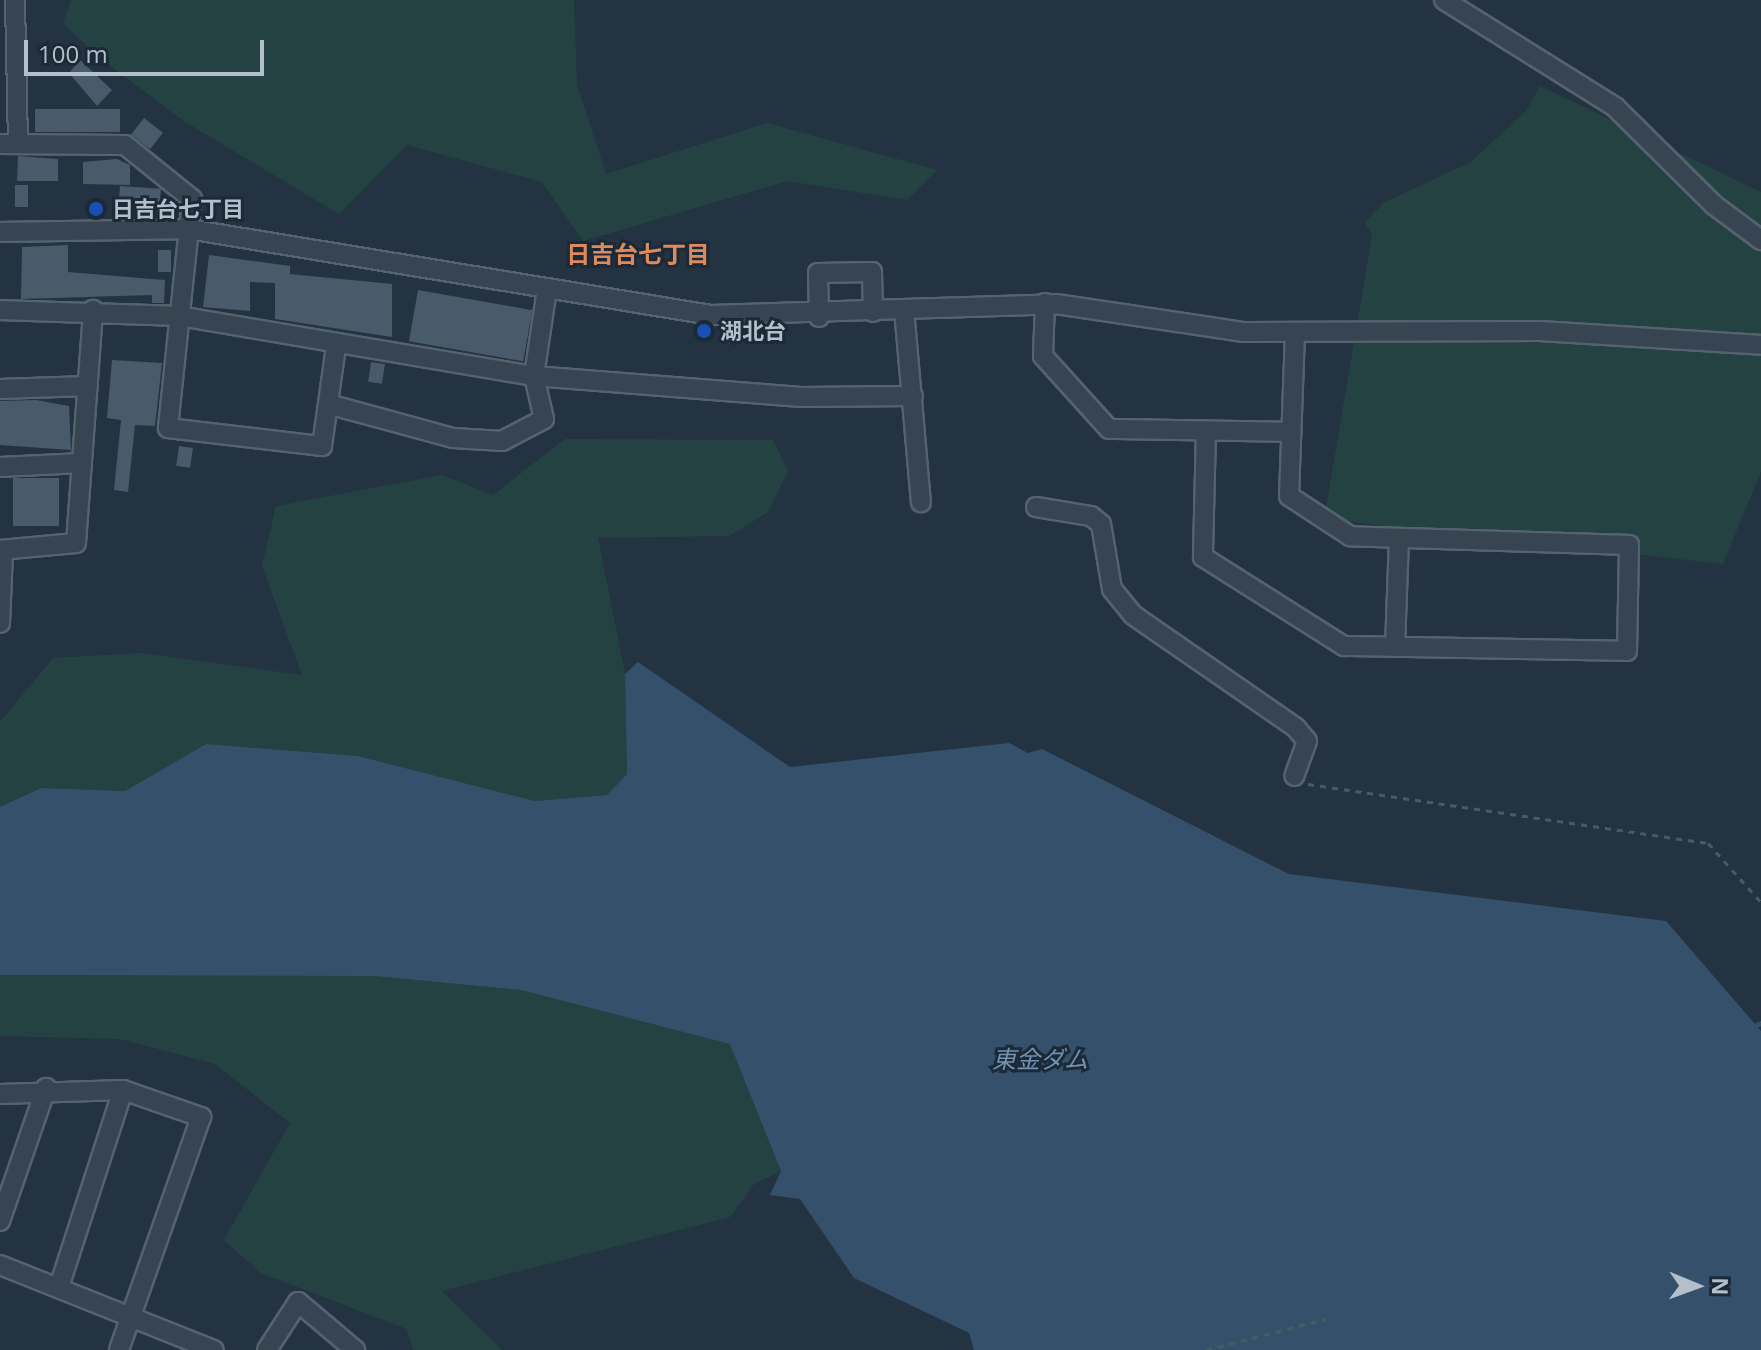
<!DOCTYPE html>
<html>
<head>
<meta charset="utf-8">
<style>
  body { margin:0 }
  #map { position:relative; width:1761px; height:1350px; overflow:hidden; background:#233342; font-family:"Open Sans","Noto Sans JP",sans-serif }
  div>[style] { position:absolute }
  .green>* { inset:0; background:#254243 }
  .water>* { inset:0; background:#35506a }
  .stream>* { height:5px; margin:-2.5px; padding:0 2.5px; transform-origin:2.5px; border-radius:2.5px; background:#35506a }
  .building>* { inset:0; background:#495a6b; transform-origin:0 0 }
  .path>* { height:3px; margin-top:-1.5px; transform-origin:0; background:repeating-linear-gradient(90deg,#435e5f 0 6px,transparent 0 12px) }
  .roads { filter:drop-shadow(2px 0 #55626f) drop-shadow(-2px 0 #55626f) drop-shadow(0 2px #55626f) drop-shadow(0 -2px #55626f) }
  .minor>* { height:18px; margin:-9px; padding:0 9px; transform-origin:9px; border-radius:9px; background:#374451 }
  .dots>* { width:22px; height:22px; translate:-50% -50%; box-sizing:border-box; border:4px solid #1c2936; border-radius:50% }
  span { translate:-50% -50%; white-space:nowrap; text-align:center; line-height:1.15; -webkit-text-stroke:6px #1c2936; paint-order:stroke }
  .poi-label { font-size:22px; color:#b4bfcc; font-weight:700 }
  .left { translate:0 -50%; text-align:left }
  .neighbourhood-label { font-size:24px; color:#de8a5c; font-weight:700 }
  .water-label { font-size:24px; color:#7193b1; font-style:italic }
  .north { position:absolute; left:1657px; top:1246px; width:80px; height:80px; -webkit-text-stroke:6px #1c2936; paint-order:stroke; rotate:91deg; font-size:22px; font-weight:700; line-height:32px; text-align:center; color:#b4bfcc }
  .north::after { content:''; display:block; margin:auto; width:28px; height:36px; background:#b4bfcc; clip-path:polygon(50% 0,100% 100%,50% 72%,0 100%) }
  .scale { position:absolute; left:24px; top:40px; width:240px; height:36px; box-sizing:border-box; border:4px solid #b4bfcc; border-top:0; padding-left:10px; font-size:24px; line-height:28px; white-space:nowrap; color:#b4bfcc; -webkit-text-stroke:6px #1c2936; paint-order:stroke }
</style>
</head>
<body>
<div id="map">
  <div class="green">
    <div style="clip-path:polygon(71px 0,574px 0,577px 85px,606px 174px,767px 123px,937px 170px,907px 200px,787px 181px,583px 241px,542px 182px,407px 145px,339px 214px,182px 120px,96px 55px,63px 23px)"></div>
    <div style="clip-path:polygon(1540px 86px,1761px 192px,1761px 471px,1723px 564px,1324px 519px,1372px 236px,1365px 222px,1385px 202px,1471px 162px,1526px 111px)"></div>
    <div style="clip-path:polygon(565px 439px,773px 440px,788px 471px,768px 512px,729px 536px,598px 538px,625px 674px,627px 774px,607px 795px,535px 801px,358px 756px,206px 744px,125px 791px,41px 788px,0 807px,0 722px,53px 658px,142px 653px,302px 675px,262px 566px,276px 506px,442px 475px,493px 495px)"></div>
    <div style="clip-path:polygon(0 975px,374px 976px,521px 990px,731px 1044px,781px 1171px,754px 1184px,730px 1217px,442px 1291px,502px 1350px,413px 1350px,407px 1329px,261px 1273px,224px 1240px,290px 1123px,215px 1064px,120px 1039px,0 1036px)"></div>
  </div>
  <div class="water">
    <div style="clip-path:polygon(638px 662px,790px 767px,1009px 743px,1028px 753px,1042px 749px,1289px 874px,1666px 921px,1761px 1031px,1761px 1350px,974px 1350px,969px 1333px,854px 1278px,800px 1199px,770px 1195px,781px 1171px,730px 1044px,521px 990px,374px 976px,0 975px,0 807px,41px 788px,125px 791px,206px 744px,358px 756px,535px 801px,607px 795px,627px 774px,625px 674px)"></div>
  </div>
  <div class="stream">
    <div style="left:1756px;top:1025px;width:5px;rotate:-22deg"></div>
  </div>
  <div class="building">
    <div style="clip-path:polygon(80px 60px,112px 90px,97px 106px,69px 73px)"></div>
    <div style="left:35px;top:109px;width:85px;height:23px"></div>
    <div style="left:144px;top:118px;width:24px;height:21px;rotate:38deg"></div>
    <div style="clip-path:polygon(18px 156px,58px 159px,58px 181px,17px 181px)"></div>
    <div style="clip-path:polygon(117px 159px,130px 165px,130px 185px,83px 184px,83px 162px)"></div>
    <div style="left:15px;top:185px;width:13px;height:22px"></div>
    <div style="left:120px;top:186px;width:41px;height:23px;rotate:4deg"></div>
    <div style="clip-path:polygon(68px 245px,68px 272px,165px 280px,164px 303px,152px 303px,152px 295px,21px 299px,22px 247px)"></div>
    <div style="left:158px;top:250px;width:13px;height:22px"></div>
    <div style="clip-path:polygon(209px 255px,290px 266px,290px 274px,392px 284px,392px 337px,275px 319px,275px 283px,250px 282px,250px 311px,203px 307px)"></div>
    <div style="left:418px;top:290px;width:116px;height:52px;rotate:10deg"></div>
    <div style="clip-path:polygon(112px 360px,162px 363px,155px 426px,135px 425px,128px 492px,114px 490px,121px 420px,107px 418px)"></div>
    <div style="left:371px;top:362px;width:14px;height:20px;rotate:8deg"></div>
    <div style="clip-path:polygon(36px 400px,69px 406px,71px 450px,0 445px,0 401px)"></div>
    <div style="left:179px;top:446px;width:14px;height:20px;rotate:8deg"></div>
    <div style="left:13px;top:478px;width:46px;height:48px"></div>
  </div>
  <div class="path">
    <div style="left:1308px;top:784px;width:404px;rotate:8.4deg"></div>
    <div style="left:1708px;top:843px;width:79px;rotate:48.1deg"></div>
    <div style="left:1206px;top:1350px;width:123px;rotate:-14.6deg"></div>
  </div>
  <div class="roads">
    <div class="minor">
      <div style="left:15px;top:0;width:143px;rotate:88.8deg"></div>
      <div style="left:1444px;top:0;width:202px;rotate:32deg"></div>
      <div style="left:1615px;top:107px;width:139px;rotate:44.7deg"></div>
      <div style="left:1714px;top:205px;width:59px;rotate:36.7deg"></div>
      <div style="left:0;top:144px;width:125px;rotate:0.5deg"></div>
      <div style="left:125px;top:145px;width:86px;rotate:38.9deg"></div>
      <div style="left:192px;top:199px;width:230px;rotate:96deg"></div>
      <div style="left:168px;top:428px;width:155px;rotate:6.7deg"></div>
      <div style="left:322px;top:446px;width:100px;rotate:-82deg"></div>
      <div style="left:0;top:232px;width:188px;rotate:-0.9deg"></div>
      <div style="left:188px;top:229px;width:530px;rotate:9.34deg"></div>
      <div style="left:711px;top:315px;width:345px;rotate:-1.8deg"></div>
      <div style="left:1056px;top:304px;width:190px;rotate:8.5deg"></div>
      <div style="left:1244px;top:332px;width:297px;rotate:-0.2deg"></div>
      <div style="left:1541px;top:331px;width:220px;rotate:3.6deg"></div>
      <div style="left:1045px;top:303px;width:53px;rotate:92.2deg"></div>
      <div style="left:1043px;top:356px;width:98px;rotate:47.9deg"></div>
      <div style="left:1109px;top:429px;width:182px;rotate:0.9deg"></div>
      <div style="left:904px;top:309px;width:194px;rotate:85deg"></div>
      <div style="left:0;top:310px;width:179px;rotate:1.9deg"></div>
      <div style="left:179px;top:316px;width:360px;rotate:9.6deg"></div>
      <div style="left:534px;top:376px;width:268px;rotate:4.5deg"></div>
      <div style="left:801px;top:397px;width:112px;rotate:-0.5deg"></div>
      <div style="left:819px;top:317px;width:44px;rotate:-91.3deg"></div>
      <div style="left:818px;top:273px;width:54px;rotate:-1.1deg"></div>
      <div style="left:872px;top:272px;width:40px;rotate:88.6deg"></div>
      <div style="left:0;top:389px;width:88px;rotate:-2deg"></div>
      <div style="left:328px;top:404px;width:130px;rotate:15.2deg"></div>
      <div style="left:453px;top:438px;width:49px;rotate:3.5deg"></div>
      <div style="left:502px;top:441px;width:47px;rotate:-27.6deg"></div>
      <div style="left:544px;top:419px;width:44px;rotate:-103.1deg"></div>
      <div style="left:534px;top:376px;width:88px;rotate:-81.5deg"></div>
      <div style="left:1206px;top:431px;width:126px;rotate:91.4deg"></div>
      <div style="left:1203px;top:557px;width:167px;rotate:32.3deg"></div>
      <div style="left:1344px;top:646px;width:283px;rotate:1deg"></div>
      <div style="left:1627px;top:651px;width:106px;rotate:-88.9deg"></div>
      <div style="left:1629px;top:545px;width:279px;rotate:-178.2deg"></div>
      <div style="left:1350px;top:536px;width:73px;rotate:-146.7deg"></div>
      <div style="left:1289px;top:496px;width:162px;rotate:-87.9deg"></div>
      <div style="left:0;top:467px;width:82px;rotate:-2.8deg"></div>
      <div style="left:1036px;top:507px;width:56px;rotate:9.3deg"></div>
      <div style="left:1091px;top:516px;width:13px;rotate:39deg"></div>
      <div style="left:1101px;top:524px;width:66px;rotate:80.4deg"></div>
      <div style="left:1112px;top:589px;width:33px;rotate:51deg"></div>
      <div style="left:1133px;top:615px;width:198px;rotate:34.7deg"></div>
      <div style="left:1296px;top:728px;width:17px;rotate:50deg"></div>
      <div style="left:1307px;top:741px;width:37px;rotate:110deg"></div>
      <div style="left:0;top:550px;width:76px;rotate:-5.3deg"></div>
      <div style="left:76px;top:543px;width:234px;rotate:-85.8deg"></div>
      <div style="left:0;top:623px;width:72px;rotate:-87.6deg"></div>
      <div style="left:1395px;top:647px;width:107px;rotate:-87.9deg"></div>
      <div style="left:0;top:1094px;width:123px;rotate:-1.9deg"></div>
      <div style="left:123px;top:1090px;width:83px;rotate:19.1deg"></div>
      <div style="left:201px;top:1117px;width:247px;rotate:109.4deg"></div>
      <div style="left:0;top:1221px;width:141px;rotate:-70.9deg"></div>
      <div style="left:0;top:1265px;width:230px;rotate:21.7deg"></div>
      <div style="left:59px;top:1287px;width:207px;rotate:-72deg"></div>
      <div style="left:267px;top:1350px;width:57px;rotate:-57.1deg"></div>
      <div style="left:298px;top:1302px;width:75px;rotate:40.1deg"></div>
    </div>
  </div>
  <div class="dots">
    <div style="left:96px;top:209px;background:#1a4fb4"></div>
    <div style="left:704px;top:331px;background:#1a4fb4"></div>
  </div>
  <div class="poi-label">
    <span class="left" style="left:112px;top:209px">日吉台七丁目</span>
    <span class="left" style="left:720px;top:331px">湖北台</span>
  </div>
  <div class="neighbourhood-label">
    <span style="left:638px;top:254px">日吉台七丁目</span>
  </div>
  <div class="water-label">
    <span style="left:1040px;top:1059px">東金ダム</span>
  </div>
  <div class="north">N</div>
  <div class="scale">100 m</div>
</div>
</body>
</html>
